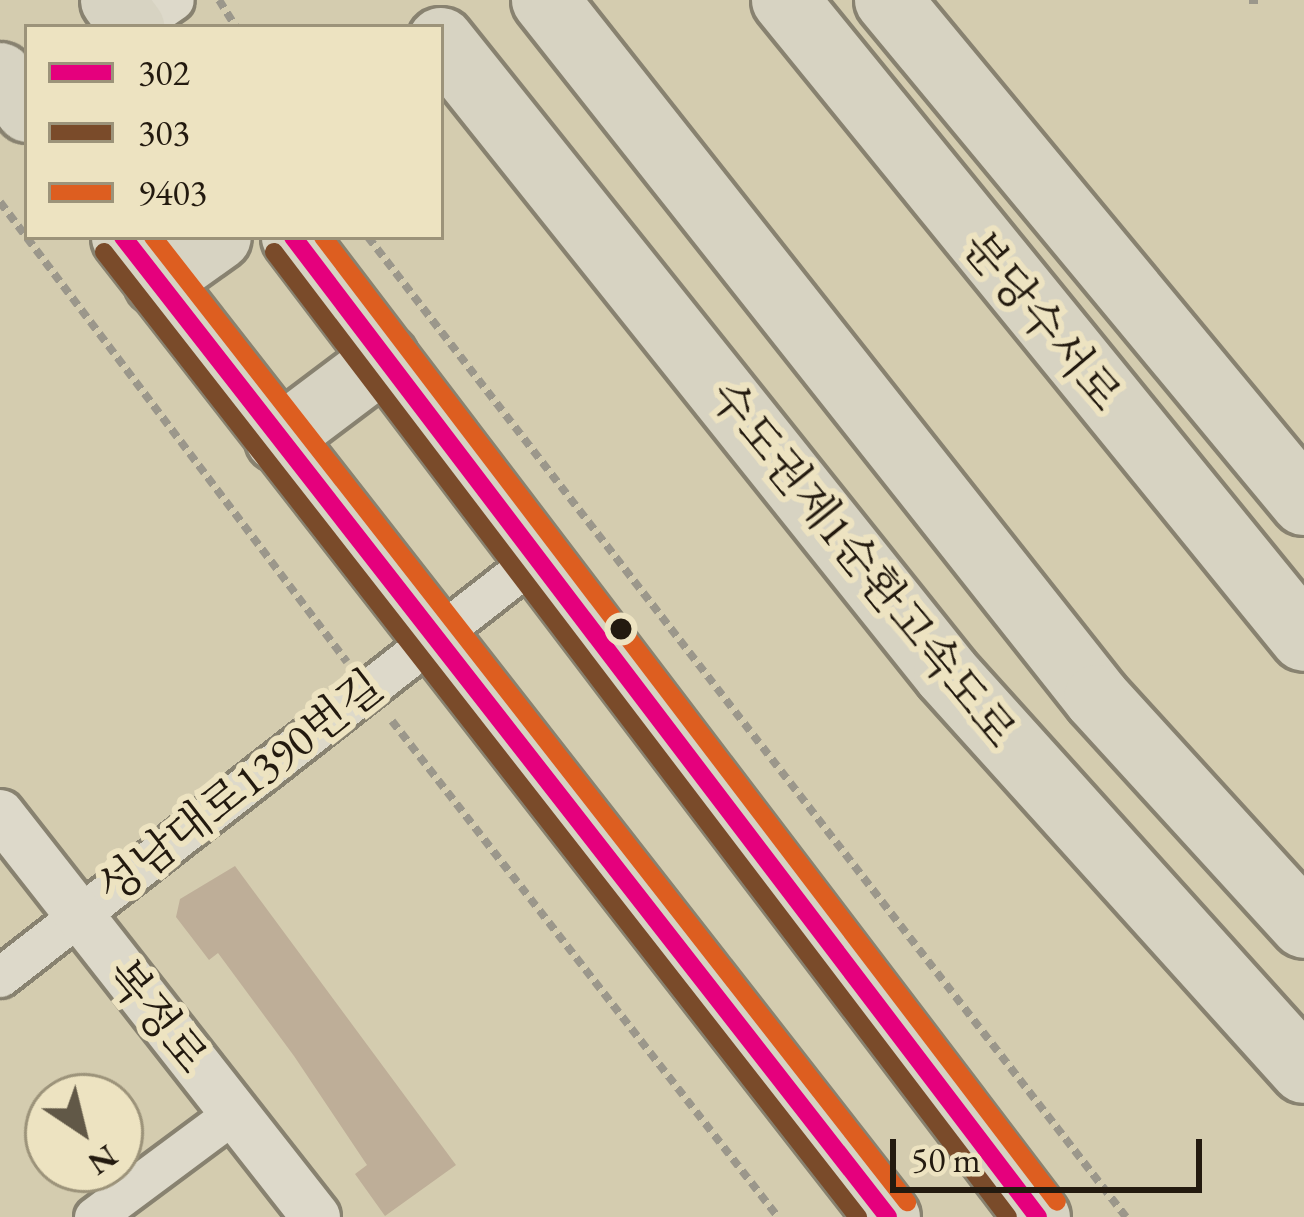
<!DOCTYPE html>
<html>
<head>
<meta charset="utf-8">
<style>
  body { margin:0 }
  #map { position:relative; width:1304px; height:1217px; overflow:hidden; background:#d4ccaf; font-family:"EB Garamond","Noto Serif KR",serif }
  div>[style] { position:absolute }
  .building>* { inset:0; background:#beae98 }
  .path>* { height:8px; margin-top:-4px; transform-origin:0; background:repeating-linear-gradient(90deg,#9b978b 0 9px,transparent 0 15px) }
  .roads { filter:drop-shadow(3px 0 #888270) drop-shadow(-3px 0 #888270) drop-shadow(0 3px #888270) drop-shadow(0 -3px #888270) }
  .minor>* { height:39px; margin:-19.5px; padding:0 19.5px; transform-origin:19.5px; border-radius:19.5px; background:#ddd9ca }
  .tertiary>* { height:48px; margin:-24px; padding:0 24px; transform-origin:24px; border-radius:24px; background:#ddd9ca }
  .primary>* { height:63px; margin:-31.5px; padding:0 31.5px; transform-origin:31.5px; border-radius:31.5px; background:#d7d3c2 }
  .trunk>* { height:66px; margin:-33px; padding:0 33px; transform-origin:33px; border-radius:33px; background:#d7d3c2 }
  .motorway>* { height:66px; margin:-33px; padding:0 33px; transform-origin:33px; border-radius:33px; background:#d7d3c2 }
  .bus-1>* { height:18px; margin:-9px; padding:0 9px; transform-origin:9px; border-radius:9px; background:#e5007d }
  .bus-2>* { height:18px; margin:-9px; padding:0 9px; transform-origin:9px; border-radius:9px; background:#7a4b2a }
  .bus-3>* { height:18px; margin:-9px; padding:0 9px; transform-origin:9px; border-radius:9px; background:#dd5e20 }
  .dots>* { width:33px; height:33px; translate:-50% -50%; box-sizing:border-box; border:6px solid #ede3c1; border-radius:50% }
  span { translate:-50% -50%; white-space:nowrap; text-align:center; line-height:1.15; -webkit-text-stroke:12px #ede3c1; paint-order:stroke }
  .street-label { font-size:45px; color:#231a0f }
  .legend { position:absolute; left:24px; top:24px; width:420px; height:216px; box-sizing:border-box; background:#ede3c1; border:3px solid #9c937a; margin:0; padding:15px 21px; list-style:none; font-size:36px; color:#231a0f }
  .legend li { display:flex; align-items:center; gap:24px; height:60px }
  .legend b { width:60px; border:3px solid #9c937a }
  .north { position:absolute; left:24px; top:1073px; width:120px; height:120px; box-sizing:border-box; background:#ede3c1; border:3px solid #9c937a; border-radius:50%; rotate:145deg; font-size:33px; font-weight:700; line-height:48px; text-align:center; color:#231a0f }
  .north::after { content:''; display:block; margin:auto; width:42px; height:54px; background:#615847; clip-path:polygon(50% 0,100% 100%,50% 72%,0 100%) }
  .scale { position:absolute; left:890px; top:1139px; width:312px; height:54px; box-sizing:border-box; border:6px solid #231a0f; border-top:0; padding-left:15px; font-size:36px; line-height:42px; white-space:nowrap; color:#231a0f; -webkit-text-stroke:9px #ede3c1; paint-order:stroke }
</style>
</head>
<body>
<div id="map">
  <div class="building">
    <div style="clip-path:polygon(235px 866px,456px 1165px,385px 1216px,355px 1174px,367px 1165px,294px 1056px,218px 953px,209px 960px,176px 917px,180px 899px)"></div>
  </div>
  <div class="path">
    <div style="left:219px;top:0;width:32px;rotate:58deg"></div>
    <div style="left:1249px;top:0;width:14px"></div>
    <div style="left:0;top:202px;width:576px;rotate:52.97deg"></div>
    <div style="left:368px;top:237px;width:1239px;rotate:52.28deg"></div>
    <div style="left:392px;top:721px;width:628px;rotate:52.11deg"></div>
  </div>
  <div class="roads">
    <div class="minor">
      <div style="left:135px;top:27px;width:47px;rotate:-34.7deg"></div>
      <div style="left:0;top:977px;width:684px;rotate:-37.99deg"></div>
      <div style="left:94px;top:1217px;width:174px;rotate:-36.6deg"></div>
    </div>
    <div class="tertiary">
      <div style="left:0;top:814px;width:512px;rotate:51.9deg"></div>
    </div>
    <div class="primary">
      <div style="left:112px;top:0;width:34px;rotate:53deg"></div>
      <div style="left:0;top:74px;width:45px;rotate:53.1deg"></div>
      <div style="left:123px;top:237px;width:1243px;rotate:52.02deg"></div>
      <div style="left:293px;top:237px;width:1231px;rotate:52.76deg"></div>
      <div style="left:156px;top:282px;width:77px;rotate:-35.5deg"></div>
      <div style="left:277px;top:439px;width:136px;rotate:-37deg"></div>
    </div>
    <div class="trunk">
      <div style="left:785px;top:0;width:822px;rotate:50.87deg"></div>
      <div style="left:888px;top:0;width:652px;rotate:50.35deg"></div>
    </div>
    <div class="motorway">
      <div style="left:545px;top:0;width:890px;rotate:51.66deg"></div>
      <div style="left:1097px;top:698px;width:307px;rotate:47.6deg"></div>
      <div style="left:441px;top:41px;width:810px;rotate:51.36deg"></div>
      <div style="left:947px;top:674px;width:533px;rotate:47.96deg"></div>
    </div>
  </div>
  <div class="bus-1">
    <div style="left:123px;top:237px;width:1243px;rotate:52.02deg"></div>
    <div style="left:293px;top:237px;width:1231px;rotate:52.76deg"></div>
  </div>
  <div class="bus-2">
    <div style="left:104px;top:252px;width:1225px;rotate:52deg"></div>
    <div style="left:274px;top:252px;width:1212px;rotate:52.74deg"></div>
  </div>
  <div class="bus-3">
    <div style="left:153px;top:237px;width:1225px;rotate:52deg"></div>
    <div style="left:323px;top:237px;width:1212px;rotate:52.74deg"></div>
  </div>
  <div class="dots">
    <div style="left:621px;top:629px;background:#231a0f"></div>
  </div>
  <div class="street-label">
    <span style="left:1042px;top:321px;rotate:50deg">분당수서로</span>
    <span style="left:863px;top:564px;rotate:51deg">수도권제1순환고속도로</span>
    <span style="left:240px;top:787px;rotate:-38deg">성남대로1390번길</span>
    <span style="left:157px;top:1016px;rotate:51deg">복정로</span>
  </div>
  <ul class="legend">
  <li><b style="height:15px;background:#e5007d"></b>302</li>
  <li><b style="height:15px;background:#7a4b2a"></b>303</li>
  <li><b style="height:15px;background:#dd5e20"></b>9403</li>
  </ul>
  <div class="north">N</div>
  <div class="scale">50 m</div>
</div>
</body>
</html>
